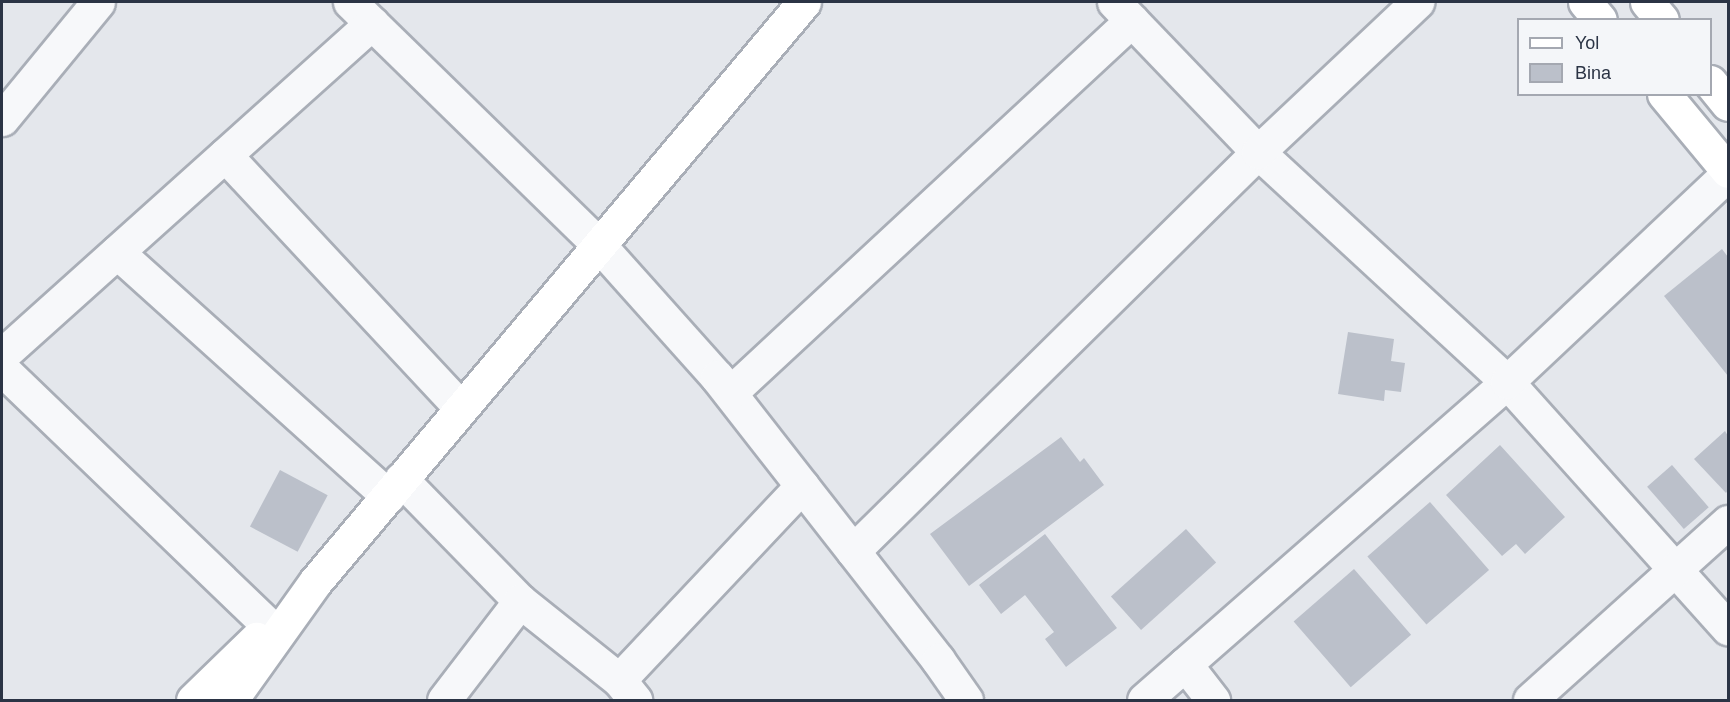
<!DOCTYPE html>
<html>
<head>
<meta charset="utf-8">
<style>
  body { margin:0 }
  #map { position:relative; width:1730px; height:702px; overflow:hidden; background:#e4e7ec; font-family:Arial,sans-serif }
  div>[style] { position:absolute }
  .building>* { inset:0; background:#bbc0ca; transform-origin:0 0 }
  .roads { filter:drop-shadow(2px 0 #a9aeb7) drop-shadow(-2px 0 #a9aeb7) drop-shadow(0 2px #a9aeb7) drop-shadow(0 -2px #a9aeb7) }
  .minor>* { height:33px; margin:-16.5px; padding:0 16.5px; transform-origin:16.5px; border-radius:16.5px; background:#f7f8fa }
  .major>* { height:33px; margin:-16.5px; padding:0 16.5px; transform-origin:16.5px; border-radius:16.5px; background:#fff }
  span { translate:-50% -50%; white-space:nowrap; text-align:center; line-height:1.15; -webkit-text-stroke:4.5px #f4f6f9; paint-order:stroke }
  .frame { position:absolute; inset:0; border:3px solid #2b3445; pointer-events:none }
  .legend { position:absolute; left:1517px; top:18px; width:195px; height:78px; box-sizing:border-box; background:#f4f6f9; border:2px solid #a4a8b1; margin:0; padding:8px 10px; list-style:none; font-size:18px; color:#2b3445 }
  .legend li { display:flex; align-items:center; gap:12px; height:30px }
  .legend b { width:30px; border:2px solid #a4a8b1 }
</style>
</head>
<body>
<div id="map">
  <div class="building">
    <div style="clip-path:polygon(1722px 249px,1728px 257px,1728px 376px,1664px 296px)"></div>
    <div style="clip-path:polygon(1348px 332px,1394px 339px,1391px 361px,1405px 363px,1401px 392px,1385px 390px,1384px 401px,1338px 394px)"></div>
    <div style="clip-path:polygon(1725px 431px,1728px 436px,1728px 490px,1726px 493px,1694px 459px)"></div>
    <div style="clip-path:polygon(1061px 437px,1080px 462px,1084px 458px,1104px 485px,969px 586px,930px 534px)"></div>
    <div style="clip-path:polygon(1500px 445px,1565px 517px,1525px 554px,1516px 544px,1502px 556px,1446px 495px)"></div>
    <div style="left:1672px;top:465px;width:56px;height:33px;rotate:49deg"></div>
    <div style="left:280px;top:470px;width:54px;height:64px;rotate:28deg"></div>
    <div style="left:1430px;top:502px;width:90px;height:83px;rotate:49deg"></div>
    <div style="left:1186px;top:529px;width:45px;height:101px;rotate:48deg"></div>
    <div style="clip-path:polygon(1045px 534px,1117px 628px,1066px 667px,1045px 639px,1054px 632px,1025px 595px,1001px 614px,979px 585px)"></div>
    <div style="left:1354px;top:569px;width:87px;height:80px;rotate:49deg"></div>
  </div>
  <div class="roads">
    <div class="minor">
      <div style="left:350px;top:2px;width:348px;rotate:44.3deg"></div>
      <div style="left:599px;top:245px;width:177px;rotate:48.2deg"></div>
      <div style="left:717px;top:377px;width:359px;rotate:52deg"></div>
      <div style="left:938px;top:660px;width:49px;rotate:55deg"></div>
      <div style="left:1114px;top:2px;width:208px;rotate:46.2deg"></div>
      <div style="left:1258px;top:152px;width:339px;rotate:42.7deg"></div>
      <div style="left:1507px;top:382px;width:331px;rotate:48.1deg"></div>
      <div style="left:2px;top:119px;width:151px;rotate:-50.6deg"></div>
      <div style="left:225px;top:155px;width:346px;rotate:47deg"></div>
      <div style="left:117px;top:252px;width:365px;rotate:42deg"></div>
      <div style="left:2px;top:355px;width:497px;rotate:-41.9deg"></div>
      <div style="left:2px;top:369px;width:371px;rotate:43.9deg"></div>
      <div style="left:730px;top:393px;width:548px;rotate:-42.86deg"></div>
      <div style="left:401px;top:479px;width:170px;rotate:45.7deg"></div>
      <div style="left:520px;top:601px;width:127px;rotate:38.6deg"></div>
      <div style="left:619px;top:680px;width:26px;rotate:51deg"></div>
      <div style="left:853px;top:551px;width:569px;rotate:-44.57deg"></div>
      <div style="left:1258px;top:152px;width:219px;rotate:-43.3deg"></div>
      <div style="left:1185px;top:664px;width:46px;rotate:52.1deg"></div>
      <div style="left:619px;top:680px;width:267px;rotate:-46.7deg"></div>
      <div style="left:444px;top:700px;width:125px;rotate:-52.5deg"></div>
      <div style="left:1144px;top:700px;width:483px;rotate:-41.2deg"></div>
      <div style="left:1507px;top:382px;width:303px;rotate:-43.3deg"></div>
      <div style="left:1530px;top:700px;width:266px;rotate:-42deg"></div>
    </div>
    <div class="major">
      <div style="left:1585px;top:2px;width:23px;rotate:50deg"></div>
      <div style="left:1647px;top:2px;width:23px;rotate:50deg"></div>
      <div style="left:1710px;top:82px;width:28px;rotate:51deg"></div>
      <div style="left:1664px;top:94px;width:100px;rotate:50.3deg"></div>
      <div style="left:193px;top:700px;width:88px;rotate:-44.1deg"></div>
      <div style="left:231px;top:700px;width:146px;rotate:-54.5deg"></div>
      <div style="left:316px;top:581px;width:757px;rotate:-49.87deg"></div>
    </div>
  </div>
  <div class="frame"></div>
  <ul class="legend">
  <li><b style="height:8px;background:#fff"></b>Yol</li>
  <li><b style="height:16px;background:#bbc0ca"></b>Bina</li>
  </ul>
</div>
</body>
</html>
